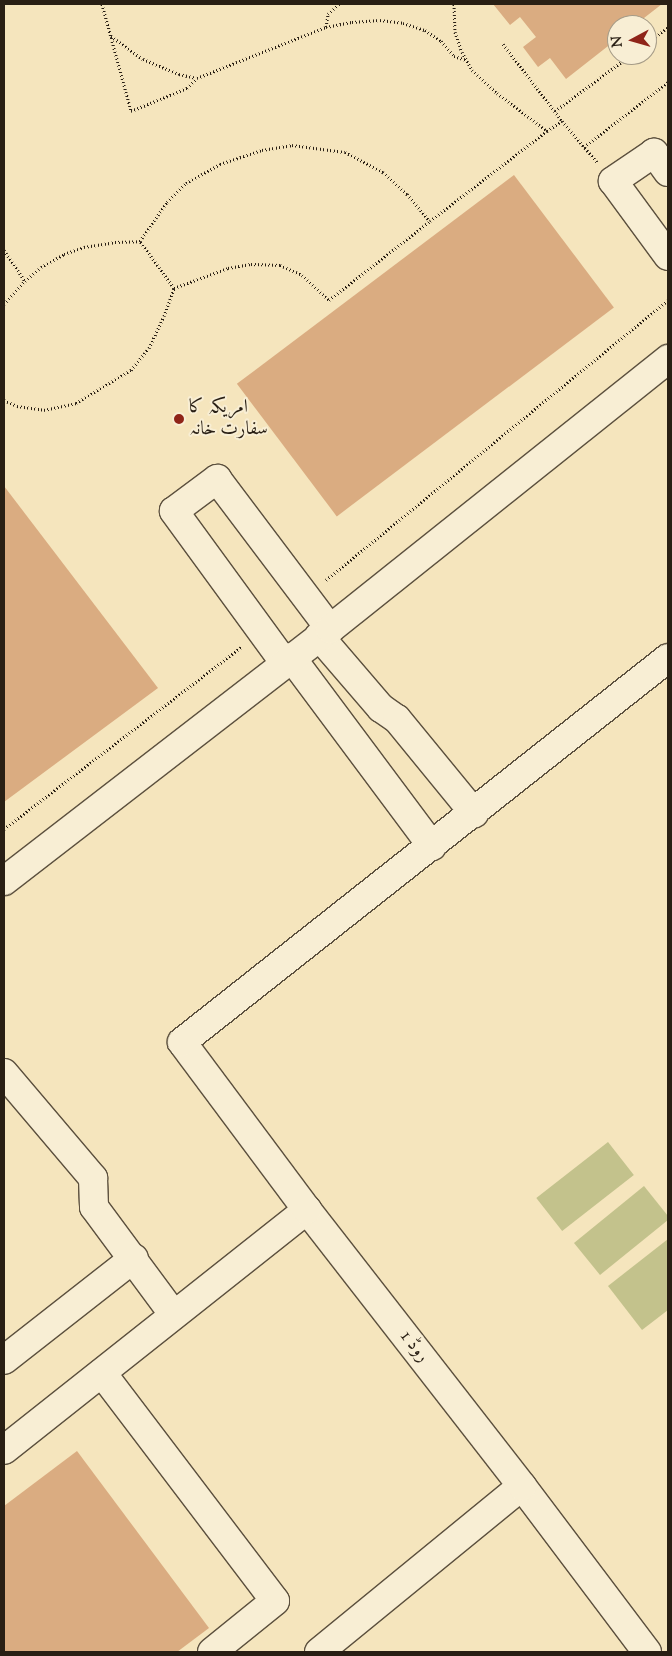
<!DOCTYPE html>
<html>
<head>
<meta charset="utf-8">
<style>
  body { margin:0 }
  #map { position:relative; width:672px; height:1656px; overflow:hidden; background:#f5e5bd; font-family:"Sorts Mill Goudy",Amiri,serif }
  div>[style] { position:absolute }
  .green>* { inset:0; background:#c3c28c; transform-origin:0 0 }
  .building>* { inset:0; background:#daac81; transform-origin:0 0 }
  .path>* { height:3px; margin-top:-1.5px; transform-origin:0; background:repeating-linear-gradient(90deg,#291f14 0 1px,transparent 0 3.5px) }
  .roads { filter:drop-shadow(1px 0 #5c503e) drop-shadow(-1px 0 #5c503e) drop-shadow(0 1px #5c503e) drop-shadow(0 -1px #5c503e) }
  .minor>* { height:28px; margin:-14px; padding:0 14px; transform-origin:14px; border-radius:14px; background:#f8eed4 }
  .dots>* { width:14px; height:14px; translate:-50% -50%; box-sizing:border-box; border:2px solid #f8eed4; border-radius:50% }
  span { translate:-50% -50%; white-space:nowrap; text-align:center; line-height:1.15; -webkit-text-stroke:4px #f8eed4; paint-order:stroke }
  .poi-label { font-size:19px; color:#291f14 }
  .left { translate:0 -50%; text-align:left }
  .street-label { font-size:19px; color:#291f14 }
  .frame { position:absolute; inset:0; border:5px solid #291f14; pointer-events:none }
  .north { position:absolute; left:607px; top:15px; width:50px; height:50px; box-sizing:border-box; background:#f8eed4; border:1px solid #a59b87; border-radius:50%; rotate:264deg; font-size:14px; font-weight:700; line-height:20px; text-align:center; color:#291f14 }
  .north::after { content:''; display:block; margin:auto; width:18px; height:22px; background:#8f2418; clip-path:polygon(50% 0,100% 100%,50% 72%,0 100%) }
</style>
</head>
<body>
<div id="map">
  <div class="green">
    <div style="left:608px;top:1142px;width:42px;height:91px;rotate:52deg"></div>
    <div style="clip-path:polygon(644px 1186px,668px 1216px,668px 1220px,600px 1275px,574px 1243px)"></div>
    <div style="clip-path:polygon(668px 1239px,668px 1310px,642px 1330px,608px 1286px)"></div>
  </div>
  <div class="building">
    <div style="clip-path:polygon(493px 4px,662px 4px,635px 25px,617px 25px,617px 39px,566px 79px,550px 58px,538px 67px,523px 47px,536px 37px,520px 17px,510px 25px)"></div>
    <div style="left:514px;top:175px;width:166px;height:347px;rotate:53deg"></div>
    <div style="clip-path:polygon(4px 486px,158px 688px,4px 802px)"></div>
    <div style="clip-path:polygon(77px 1451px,209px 1628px,177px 1652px,4px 1652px,4px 1506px)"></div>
  </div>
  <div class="path">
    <div style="left:102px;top:4px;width:111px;rotate:74.8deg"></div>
    <div style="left:131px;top:111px;width:61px;rotate:-22.3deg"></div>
    <div style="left:187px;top:88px;width:14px;rotate:-45deg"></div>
    <div style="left:197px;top:78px;width:139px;rotate:-21.6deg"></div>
    <div style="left:326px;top:27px;width:26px;rotate:-11deg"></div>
    <div style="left:352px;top:22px;width:28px;rotate:-4deg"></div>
    <div style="left:380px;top:20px;width:23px;rotate:7deg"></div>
    <div style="left:403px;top:23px;width:23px;rotate:18deg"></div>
    <div style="left:425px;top:30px;width:19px;rotate:35deg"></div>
    <div style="left:441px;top:41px;width:20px;rotate:49deg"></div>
    <div style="left:454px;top:56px;width:13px;rotate:18deg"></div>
    <div style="left:454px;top:4px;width:28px;rotate:88deg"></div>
    <div style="left:455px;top:32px;width:21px;rotate:71deg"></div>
    <div style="left:462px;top:52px;width:21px;rotate:61deg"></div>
    <div style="left:472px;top:70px;width:34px;rotate:43deg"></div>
    <div style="left:497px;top:93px;width:63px;rotate:37.2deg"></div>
    <div style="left:547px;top:131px;width:18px;rotate:-34deg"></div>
    <div style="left:562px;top:121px;width:54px;rotate:49.5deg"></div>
    <div style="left:326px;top:27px;width:13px;rotate:-81deg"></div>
    <div style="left:328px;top:14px;width:15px;rotate:-42deg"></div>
    <div style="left:111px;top:36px;width:39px;rotate:36deg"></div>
    <div style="left:143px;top:59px;width:39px;rotate:23deg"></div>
    <div style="left:179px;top:74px;width:17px;rotate:13deg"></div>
    <div style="left:647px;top:43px;width:26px;rotate:-37deg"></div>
    <div style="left:503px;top:44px;width:97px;rotate:52.5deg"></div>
    <div style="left:555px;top:111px;width:94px;rotate:-36.4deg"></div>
    <div style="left:584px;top:147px;width:106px;rotate:-37.7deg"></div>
    <div style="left:4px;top:250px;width:37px;rotate:56deg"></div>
    <div style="left:25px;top:281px;width:21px;rotate:-41deg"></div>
    <div style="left:41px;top:267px;width:26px;rotate:-29deg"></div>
    <div style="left:64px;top:254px;width:21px;rotate:-19deg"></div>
    <div style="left:84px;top:247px;width:31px;rotate:-9deg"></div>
    <div style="left:115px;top:242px;width:25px;rotate:-2deg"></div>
    <div style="left:140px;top:241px;width:47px;rotate:-55.3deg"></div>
    <div style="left:167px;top:202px;width:27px;rotate:-45deg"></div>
    <div style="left:186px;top:183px;width:39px;rotate:-29deg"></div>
    <div style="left:220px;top:164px;width:44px;rotate:-18.4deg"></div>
    <div style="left:262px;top:150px;width:30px;rotate:-9deg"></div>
    <div style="left:292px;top:145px;width:53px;rotate:7.5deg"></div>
    <div style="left:345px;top:152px;width:43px;rotate:27.8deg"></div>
    <div style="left:383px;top:172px;width:33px;rotate:43deg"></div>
    <div style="left:407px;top:194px;width:35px;rotate:50deg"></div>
    <div style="left:430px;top:221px;width:148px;rotate:-37.6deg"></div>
    <div style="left:174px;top:288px;width:58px;rotate:-20.3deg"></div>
    <div style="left:228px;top:268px;width:23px;rotate:-10deg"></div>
    <div style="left:251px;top:264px;width:29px;rotate:2deg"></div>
    <div style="left:280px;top:265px;width:24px;rotate:24deg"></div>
    <div style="left:302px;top:275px;width:37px;rotate:43deg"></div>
    <div style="left:329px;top:300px;width:128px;rotate:-38deg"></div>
    <div style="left:4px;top:304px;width:31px;rotate:-48deg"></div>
    <div style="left:4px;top:400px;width:14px;rotate:25deg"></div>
    <div style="left:17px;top:406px;width:27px;rotate:8deg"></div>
    <div style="left:44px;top:410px;width:33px;rotate:-12deg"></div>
    <div style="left:76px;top:403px;width:64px;rotate:-31deg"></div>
    <div style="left:131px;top:370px;width:28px;rotate:-51deg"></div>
    <div style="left:149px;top:348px;width:35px;rotate:-65deg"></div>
    <div style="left:164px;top:316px;width:30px;rotate:-70deg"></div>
    <div style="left:174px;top:288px;width:58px;rotate:-125.9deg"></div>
    <div style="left:326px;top:580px;width:442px;rotate:-39.3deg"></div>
    <div style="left:4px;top:829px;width:299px;rotate:-37.5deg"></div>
  </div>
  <div class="roads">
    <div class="minor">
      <div style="left:668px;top:172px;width:24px;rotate:-126deg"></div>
      <div style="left:654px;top:153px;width:50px;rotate:145.7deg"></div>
      <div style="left:613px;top:181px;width:93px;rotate:53.7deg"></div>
      <div style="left:319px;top:636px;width:95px;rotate:49.3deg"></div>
      <div style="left:381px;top:708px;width:19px;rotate:35deg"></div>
      <div style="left:397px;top:719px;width:122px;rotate:50.7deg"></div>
      <div style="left:291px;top:657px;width:236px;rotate:53.3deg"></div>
      <div style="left:284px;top:662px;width:187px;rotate:-126.1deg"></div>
      <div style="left:174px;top:511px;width:54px;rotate:-36.7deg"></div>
      <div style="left:217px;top:479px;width:188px;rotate:53deg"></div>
      <div style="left:4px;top:881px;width:412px;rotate:-37.7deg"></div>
      <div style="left:330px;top:629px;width:433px;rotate:-38.6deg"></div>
      <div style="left:4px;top:1073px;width:138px;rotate:49.7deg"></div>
      <div style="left:93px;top:1178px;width:29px;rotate:88deg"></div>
      <div style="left:94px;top:1207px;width:134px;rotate:53.5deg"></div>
      <div style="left:4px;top:1360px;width:165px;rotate:-38.1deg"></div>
      <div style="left:102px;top:1373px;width:286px;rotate:52.8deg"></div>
      <div style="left:275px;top:1601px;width:81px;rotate:141deg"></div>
      <div style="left:4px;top:1450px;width:387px;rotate:-38.4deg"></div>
      <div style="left:319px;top:1652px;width:262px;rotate:-39.3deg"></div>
      <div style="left:647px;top:1652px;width:208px;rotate:-127deg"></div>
      <div style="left:522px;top:1486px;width:350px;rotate:-127.9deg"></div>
      <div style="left:307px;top:1210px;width:209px;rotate:-126.7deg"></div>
      <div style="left:182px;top:1042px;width:619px;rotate:-38.31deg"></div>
    </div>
  </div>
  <div class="dots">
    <div style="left:179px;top:419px;background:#8f2418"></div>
  </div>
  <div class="poi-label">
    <span class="left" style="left:189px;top:419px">امریکہ کا<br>سفارت خانہ</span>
  </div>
  <div class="street-label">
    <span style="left:414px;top:1347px;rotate:52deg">روڈ 1</span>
  </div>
  <div class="frame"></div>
  <div class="north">N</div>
</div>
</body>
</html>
